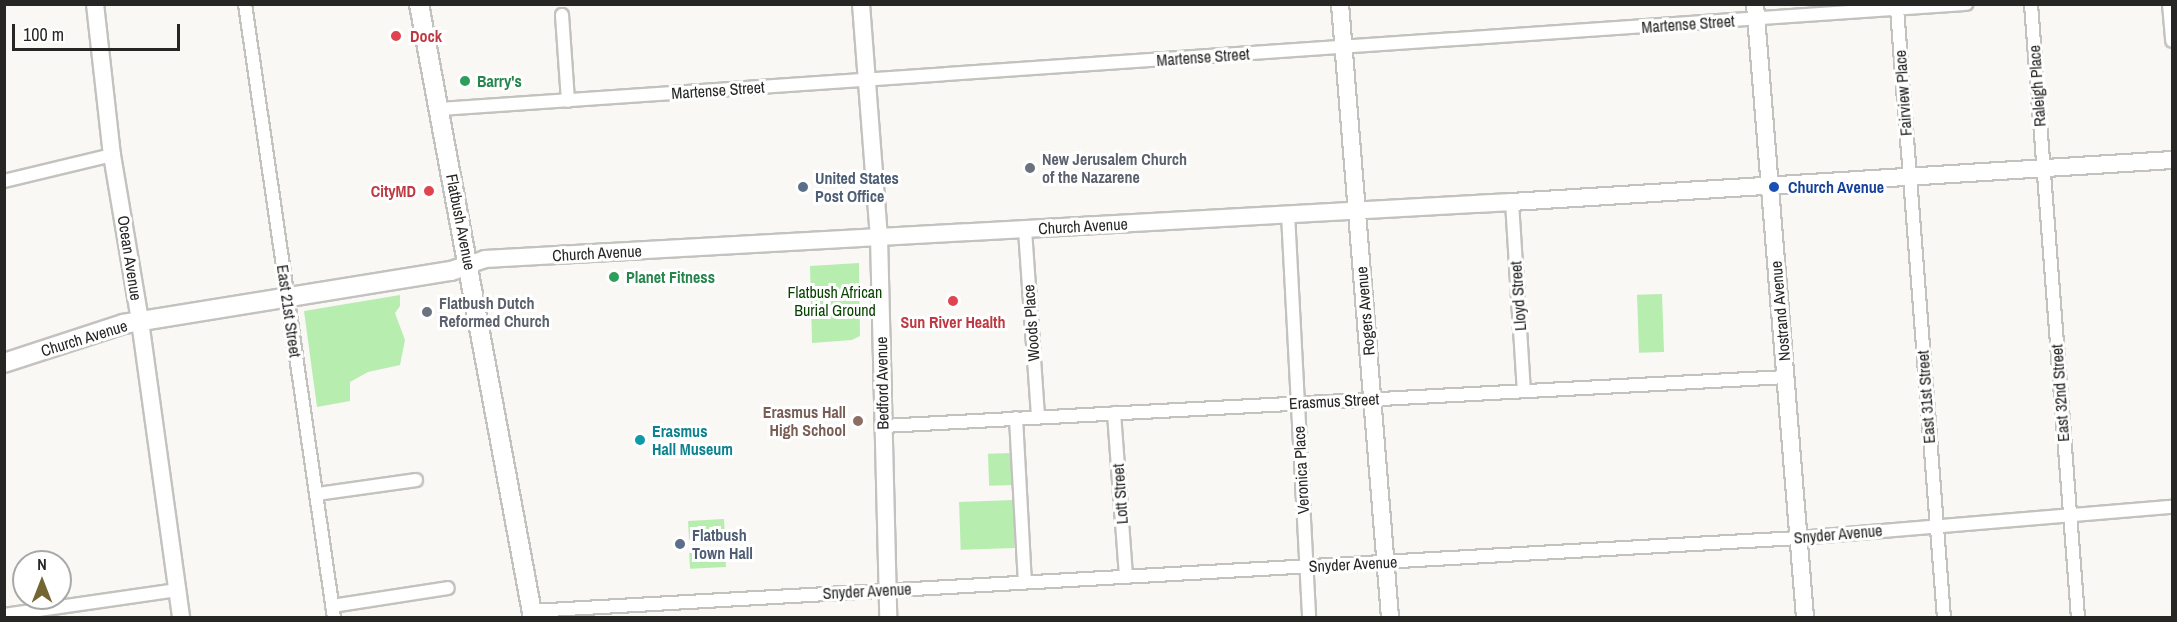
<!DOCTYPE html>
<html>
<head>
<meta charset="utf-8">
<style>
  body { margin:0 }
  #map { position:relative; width:2177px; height:622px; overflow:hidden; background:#f9f8f5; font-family:"Archivo Narrow",sans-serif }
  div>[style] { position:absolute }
  .green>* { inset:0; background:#b7edaf; transform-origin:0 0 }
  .roads { filter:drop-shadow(2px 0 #c3c2bf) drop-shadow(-2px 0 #c3c2bf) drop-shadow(0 2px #c3c2bf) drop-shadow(0 -2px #c3c2bf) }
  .street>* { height:12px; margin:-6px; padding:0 6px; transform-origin:6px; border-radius:6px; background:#fff }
  .secondary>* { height:16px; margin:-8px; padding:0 8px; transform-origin:8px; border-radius:8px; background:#fff }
  .primary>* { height:18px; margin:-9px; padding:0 9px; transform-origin:9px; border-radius:9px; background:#fff }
  .dots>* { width:16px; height:16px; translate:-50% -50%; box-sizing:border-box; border:3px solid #fff; border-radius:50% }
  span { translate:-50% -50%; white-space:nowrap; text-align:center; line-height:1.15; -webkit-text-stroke:6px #fff; paint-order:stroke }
  .street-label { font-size:16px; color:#262625 }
  .health-label { font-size:16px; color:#be3a42; font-weight:700 }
  .left { translate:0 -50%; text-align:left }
  .right { translate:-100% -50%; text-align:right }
  .leisure-label { font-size:16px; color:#27864d; font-weight:700 }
  .worship-label { font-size:16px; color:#5b616d; font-weight:700 }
  .service-label { font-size:16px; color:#4e5e75; font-weight:700 }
  .transit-label { font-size:16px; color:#164399; font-weight:700 }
  .park-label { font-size:16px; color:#084301 }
  .education-label { font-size:16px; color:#785e54; font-weight:700 }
  .culture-label { font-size:16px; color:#0d838f; font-weight:700 }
  .frame { position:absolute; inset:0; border:6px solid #262625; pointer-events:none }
  .north { position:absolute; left:12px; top:550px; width:60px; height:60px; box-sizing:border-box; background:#fff; border:2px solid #a8a8a8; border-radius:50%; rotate:0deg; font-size:16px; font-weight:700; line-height:24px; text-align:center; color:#262625 }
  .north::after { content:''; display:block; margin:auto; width:21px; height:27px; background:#746633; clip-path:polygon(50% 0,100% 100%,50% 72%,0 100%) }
  .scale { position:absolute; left:12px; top:24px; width:168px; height:27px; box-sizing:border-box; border:3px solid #262625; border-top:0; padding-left:8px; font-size:18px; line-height:21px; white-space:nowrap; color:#262625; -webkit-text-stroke:4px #fff; paint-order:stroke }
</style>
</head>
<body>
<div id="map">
  <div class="green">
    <div style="clip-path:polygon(859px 263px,860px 336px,852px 340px,812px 343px,810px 266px)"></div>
    <div style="left:1662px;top:294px;width:58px;height:25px;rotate:88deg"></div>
    <div style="clip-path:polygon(400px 295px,400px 306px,395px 313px,405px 340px,400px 365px,368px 372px,350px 382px,350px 401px,317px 407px,304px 311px)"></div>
    <div style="left:1013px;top:453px;width:32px;height:25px;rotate:88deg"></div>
    <div style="left:1013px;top:500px;width:48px;height:54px;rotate:88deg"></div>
    <div style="left:724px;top:519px;width:19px;height:36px;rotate:87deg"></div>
    <div style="left:725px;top:548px;width:19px;height:36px;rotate:87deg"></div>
  </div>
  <div class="roads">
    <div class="street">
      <div style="left:245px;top:4px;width:620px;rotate:81.75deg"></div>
      <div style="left:2031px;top:4px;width:616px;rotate:85.62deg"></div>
      <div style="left:2169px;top:4px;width:37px;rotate:85deg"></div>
      <div style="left:1897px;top:9px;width:611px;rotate:85.59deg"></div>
      <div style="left:562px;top:15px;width:86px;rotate:86deg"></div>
      <div style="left:440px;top:109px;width:1530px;rotate:-3.94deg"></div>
      <div style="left:4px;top:181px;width:111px;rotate:-13.5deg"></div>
      <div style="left:1512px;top:202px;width:189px;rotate:86.4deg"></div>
      <div style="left:1288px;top:214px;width:405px;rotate:87deg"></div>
      <div style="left:1025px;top:230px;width:187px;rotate:86deg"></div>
      <div style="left:1114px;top:413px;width:163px;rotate:85.8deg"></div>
      <div style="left:1016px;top:418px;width:164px;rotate:86.9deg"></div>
      <div style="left:884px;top:426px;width:902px;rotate:-3.11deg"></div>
      <div style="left:317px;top:494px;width:100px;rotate:-8deg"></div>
      <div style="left:332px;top:606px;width:117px;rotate:-8.8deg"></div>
      <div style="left:532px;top:611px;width:1269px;rotate:-3.3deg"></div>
      <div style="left:1799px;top:538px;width:374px;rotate:-4.8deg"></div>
      <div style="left:4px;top:615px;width:175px;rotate:-8.2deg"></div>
    </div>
    <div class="secondary">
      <div style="left:95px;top:4px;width:152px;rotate:83.6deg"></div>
      <div style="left:112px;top:155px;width:168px;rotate:80.4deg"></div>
      <div style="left:140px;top:321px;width:300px;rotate:82.1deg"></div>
      <div style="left:861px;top:4px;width:234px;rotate:85.6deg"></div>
      <div style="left:879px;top:237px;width:381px;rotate:88.6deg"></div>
      <div style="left:1340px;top:4px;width:616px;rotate:85.34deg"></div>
      <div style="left:1755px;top:4px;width:616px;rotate:85.34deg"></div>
      <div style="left:468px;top:265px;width:18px;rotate:-19deg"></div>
      <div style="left:485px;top:259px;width:1029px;rotate:-3.18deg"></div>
      <div style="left:1512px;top:202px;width:661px;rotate:-3.64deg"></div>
    </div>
    <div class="primary">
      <div style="left:419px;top:4px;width:624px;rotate:79.48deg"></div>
      <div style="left:4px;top:363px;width:125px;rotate:-18.1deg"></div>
      <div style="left:123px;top:324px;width:332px;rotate:-9.2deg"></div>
      <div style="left:451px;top:271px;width:18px;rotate:-19deg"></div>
    </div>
  </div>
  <div class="dots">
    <div style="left:396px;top:36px;background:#e0444e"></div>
    <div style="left:465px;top:81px;background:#2e9e5b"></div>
    <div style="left:1030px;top:168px;background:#6b7280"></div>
    <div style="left:803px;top:187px;background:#5c6f8a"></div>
    <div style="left:1774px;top:187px;background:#1a4fb4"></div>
    <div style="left:429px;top:191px;background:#e0444e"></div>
    <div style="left:614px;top:277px;background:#2e9e5b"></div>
    <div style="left:953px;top:301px;background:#e0444e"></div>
    <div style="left:427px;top:312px;background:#6b7280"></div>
    <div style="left:858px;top:421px;background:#8d6e63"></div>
    <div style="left:640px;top:440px;background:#0f9aa8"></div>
    <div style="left:680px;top:544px;background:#5c6f8a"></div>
  </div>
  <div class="street-label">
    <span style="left:1688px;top:24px;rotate:-4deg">Martense Street</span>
    <span style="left:1203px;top:57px;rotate:-4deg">Martense Street</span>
    <span style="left:2037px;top:86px;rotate:-94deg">Raleigh Place</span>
    <span style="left:718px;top:90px;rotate:-4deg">Martense Street</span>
    <span style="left:1903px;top:93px;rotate:-94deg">Fairview Place</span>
    <span style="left:461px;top:222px;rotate:79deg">Flatbush Avenue</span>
    <span style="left:1083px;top:226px;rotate:-3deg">Church Avenue</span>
    <span style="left:597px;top:253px;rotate:-3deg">Church Avenue</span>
    <span style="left:130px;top:258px;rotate:81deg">Ocean Avenue</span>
    <span style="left:1518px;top:296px;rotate:-94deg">Lloyd Street</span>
    <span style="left:289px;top:311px;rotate:82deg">East 21st Street</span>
    <span style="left:1365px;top:311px;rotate:-95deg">Rogers Avenue</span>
    <span style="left:1780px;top:311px;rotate:-95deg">Nostrand Avenue</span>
    <span style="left:1031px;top:323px;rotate:-94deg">Woods Place</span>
    <span style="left:84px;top:338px;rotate:-17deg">Church Avenue</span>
    <span style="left:882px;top:383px;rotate:-91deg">Bedford Avenue</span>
    <span style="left:2060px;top:393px;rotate:-94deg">East 32nd Street</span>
    <span style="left:1926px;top:397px;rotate:-94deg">East 31st Street</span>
    <span style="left:1334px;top:401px;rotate:-3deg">Erasmus Street</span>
    <span style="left:1301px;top:470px;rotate:-93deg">Veronica Place</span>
    <span style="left:1120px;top:494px;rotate:-94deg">Lott Street</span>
    <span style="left:1838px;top:534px;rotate:-5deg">Snyder Avenue</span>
    <span style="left:1353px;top:564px;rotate:-3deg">Snyder Avenue</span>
    <span style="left:867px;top:591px;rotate:-3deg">Snyder Avenue</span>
  </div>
  <div class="health-label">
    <span class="left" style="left:410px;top:36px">Dock</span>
    <span class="right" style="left:416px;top:191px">CityMD</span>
    <span style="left:953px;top:322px">Sun River Health</span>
  </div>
  <div class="leisure-label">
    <span class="left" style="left:477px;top:81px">Barry's</span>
    <span class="left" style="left:626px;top:277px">Planet Fitness</span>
  </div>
  <div class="worship-label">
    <span class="left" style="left:1042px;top:168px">New Jerusalem Church<br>of the Nazarene</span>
    <span class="left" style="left:439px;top:312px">Flatbush Dutch<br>Reformed Church</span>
  </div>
  <div class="service-label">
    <span class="left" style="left:815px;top:187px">United States<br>Post Office</span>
    <span class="left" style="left:692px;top:544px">Flatbush<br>Town Hall</span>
  </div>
  <div class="transit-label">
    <span class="left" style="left:1788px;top:187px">Church Avenue</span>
  </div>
  <div class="park-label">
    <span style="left:835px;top:301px">Flatbush African<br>Burial Ground</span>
  </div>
  <div class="education-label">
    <span class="right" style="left:846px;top:421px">Erasmus Hall<br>High School</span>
  </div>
  <div class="culture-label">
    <span class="left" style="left:652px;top:440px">Erasmus<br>Hall Museum</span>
  </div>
  <div class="frame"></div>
  <div class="north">N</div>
  <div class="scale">100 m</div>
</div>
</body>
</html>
